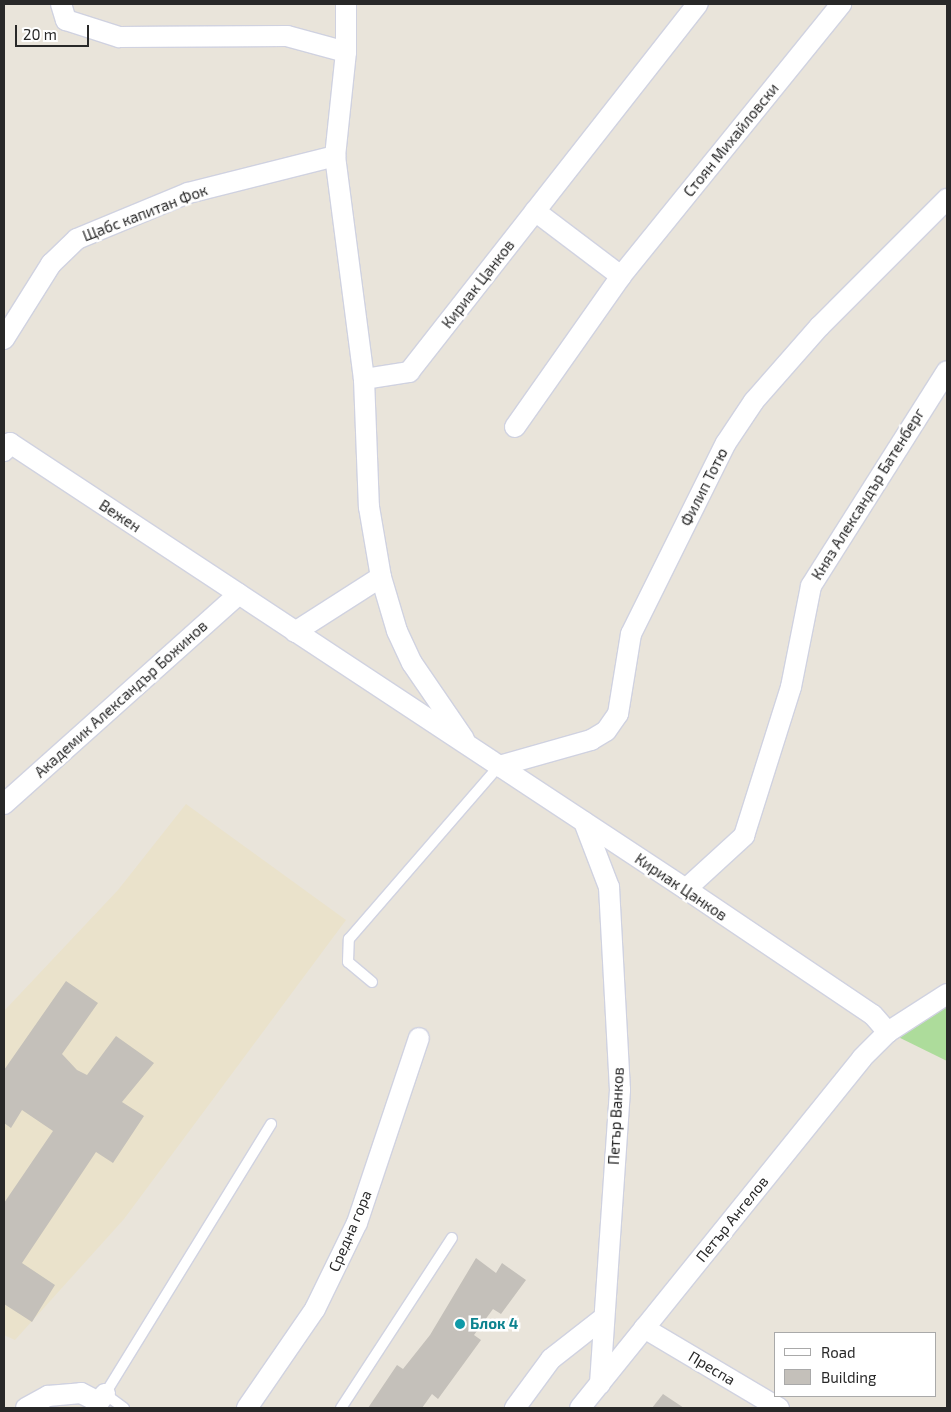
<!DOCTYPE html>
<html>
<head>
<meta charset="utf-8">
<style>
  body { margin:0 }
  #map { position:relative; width:951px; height:1412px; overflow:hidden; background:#e9e4da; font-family:"Exo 2",sans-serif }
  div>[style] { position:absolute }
  .education>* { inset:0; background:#eae2cb }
  .green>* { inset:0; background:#addc9b }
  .building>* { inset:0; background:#c4c0ba }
  .roads { filter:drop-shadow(1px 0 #d0d2e0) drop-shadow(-1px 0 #d0d2e0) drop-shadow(0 1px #d0d2e0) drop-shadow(0 -1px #d0d2e0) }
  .lane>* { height:10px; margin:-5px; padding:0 5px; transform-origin:5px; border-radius:5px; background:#fff }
  .street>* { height:20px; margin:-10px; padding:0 10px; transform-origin:10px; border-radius:10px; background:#fff }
  .dots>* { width:14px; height:14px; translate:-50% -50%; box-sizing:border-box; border:2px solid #fff; border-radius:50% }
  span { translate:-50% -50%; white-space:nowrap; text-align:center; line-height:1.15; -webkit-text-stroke:5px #fff; paint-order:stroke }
  .street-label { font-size:15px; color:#282828 }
  .culture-label { font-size:15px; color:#0d838f; font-weight:700 }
  .left { translate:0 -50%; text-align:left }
  .frame { position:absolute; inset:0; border:5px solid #282828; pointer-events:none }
  .legend { position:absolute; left:774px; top:1332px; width:162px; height:65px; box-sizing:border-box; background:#fff; border:1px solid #a9a9a9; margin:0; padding:6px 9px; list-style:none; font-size:15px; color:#282828 }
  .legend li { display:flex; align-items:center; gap:10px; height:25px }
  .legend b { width:25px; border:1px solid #a9a9a9 }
  .scale { position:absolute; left:15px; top:25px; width:74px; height:22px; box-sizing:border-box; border:2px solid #282828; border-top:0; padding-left:6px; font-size:15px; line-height:18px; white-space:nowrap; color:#282828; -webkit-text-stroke:4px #fff; paint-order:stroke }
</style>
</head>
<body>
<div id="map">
  <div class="education">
    <div style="clip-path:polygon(186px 804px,346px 920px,124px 1219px,15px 1340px,4px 1335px,4px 1011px,118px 890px)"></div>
  </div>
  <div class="green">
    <div style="clip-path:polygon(947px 1000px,947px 1061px,888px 1032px)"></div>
  </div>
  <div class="building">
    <div style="clip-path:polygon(66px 981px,98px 1003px,62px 1054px,77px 1070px,87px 1075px,116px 1036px,154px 1063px,122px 1102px,144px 1116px,113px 1163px,96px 1152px,22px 1263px,55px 1285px,32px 1322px,4px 1304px,4px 1203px,53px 1131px,22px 1110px,11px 1128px,4px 1123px,4px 1070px)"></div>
    <div style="clip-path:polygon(476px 1258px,496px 1273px,502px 1263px,526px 1280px,501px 1314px,493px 1309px,474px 1335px,481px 1340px,438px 1399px,432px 1394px,422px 1408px,368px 1408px,397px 1365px,403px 1369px,430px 1335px)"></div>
    <div style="clip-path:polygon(663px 1394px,684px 1408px,652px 1408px)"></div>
  </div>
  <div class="roads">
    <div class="lane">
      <div style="left:372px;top:982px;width:31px;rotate:-140deg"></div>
      <div style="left:348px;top:962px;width:23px;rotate:-88deg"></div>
      <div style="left:349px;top:939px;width:229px;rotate:-49.1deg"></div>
      <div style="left:124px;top:1408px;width:24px;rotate:-144deg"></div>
      <div style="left:105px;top:1394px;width:317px;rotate:-58.4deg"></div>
      <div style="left:341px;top:1408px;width:203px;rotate:-56.9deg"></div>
    </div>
    <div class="street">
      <div style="left:61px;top:4px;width:17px;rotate:73deg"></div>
      <div style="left:66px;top:20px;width:56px;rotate:17.8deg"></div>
      <div style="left:119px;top:37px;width:168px;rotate:-0.3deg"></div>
      <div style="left:287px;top:36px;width:61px;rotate:15.2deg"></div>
      <div style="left:346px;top:4px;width:48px;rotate:90deg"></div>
      <div style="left:346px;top:52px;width:105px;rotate:96deg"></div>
      <div style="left:335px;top:156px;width:225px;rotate:82.6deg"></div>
      <div style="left:364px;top:379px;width:128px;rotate:87.8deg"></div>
      <div style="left:369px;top:507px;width:71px;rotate:80.3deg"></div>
      <div style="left:381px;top:577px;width:56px;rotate:73.5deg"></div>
      <div style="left:397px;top:631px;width:35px;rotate:65deg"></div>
      <div style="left:412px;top:663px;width:92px;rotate:55.6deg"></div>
      <div style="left:535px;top:211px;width:108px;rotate:37.1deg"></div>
      <div style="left:4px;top:339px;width:89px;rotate:-57.9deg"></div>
      <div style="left:51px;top:264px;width:36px;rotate:-44deg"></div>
      <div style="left:77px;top:239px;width:120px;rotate:-22.5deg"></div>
      <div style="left:188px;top:193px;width:152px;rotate:-14.1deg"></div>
      <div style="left:364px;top:379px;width:46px;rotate:-8.8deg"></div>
      <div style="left:409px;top:372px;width:468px;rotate:-51.9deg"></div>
      <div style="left:515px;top:427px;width:184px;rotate:-54.9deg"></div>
      <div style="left:621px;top:276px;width:350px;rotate:-51deg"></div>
      <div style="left:4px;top:451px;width:10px;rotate:-53deg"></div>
      <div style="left:10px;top:443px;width:810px;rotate:33.42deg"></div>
      <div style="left:686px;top:889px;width:225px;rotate:34deg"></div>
      <div style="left:873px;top:1015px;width:23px;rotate:49deg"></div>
      <div style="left:295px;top:632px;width:102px;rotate:-32.6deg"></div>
      <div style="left:499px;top:766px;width:96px;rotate:-15.8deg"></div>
      <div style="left:591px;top:740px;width:17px;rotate:-31deg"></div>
      <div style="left:606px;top:731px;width:21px;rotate:-55deg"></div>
      <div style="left:618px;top:714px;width:81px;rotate:-80.8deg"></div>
      <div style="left:631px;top:634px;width:213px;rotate:-63.6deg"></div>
      <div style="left:726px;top:443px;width:50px;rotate:-56.3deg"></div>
      <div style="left:754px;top:401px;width:100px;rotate:-48.7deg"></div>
      <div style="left:820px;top:326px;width:180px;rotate:-45deg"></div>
      <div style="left:4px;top:804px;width:315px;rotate:-41.8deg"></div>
      <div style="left:584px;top:822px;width:70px;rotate:69deg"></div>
      <div style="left:609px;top:887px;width:203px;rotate:86.9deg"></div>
      <div style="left:620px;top:1090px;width:295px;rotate:93.9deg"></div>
      <div style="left:686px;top:889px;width:79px;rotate:-42.4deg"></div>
      <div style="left:744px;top:836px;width:156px;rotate:-72.5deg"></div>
      <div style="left:791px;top:687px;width:103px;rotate:-78.8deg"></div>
      <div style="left:811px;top:586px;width:254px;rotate:-57.7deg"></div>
      <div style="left:644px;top:1328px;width:157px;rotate:30.7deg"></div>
      <div style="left:26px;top:1408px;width:25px;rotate:-29deg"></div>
      <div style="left:48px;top:1396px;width:33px;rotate:-5deg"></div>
      <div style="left:81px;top:1393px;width:20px;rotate:27deg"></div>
      <div style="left:99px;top:1402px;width:10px;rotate:-53deg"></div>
      <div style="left:247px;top:1408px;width:120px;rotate:-55.5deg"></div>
      <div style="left:315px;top:1309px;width:96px;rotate:-64deg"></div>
      <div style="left:357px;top:1223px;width:195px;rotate:-71.5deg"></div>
      <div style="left:515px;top:1408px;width:61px;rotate:-53.7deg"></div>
      <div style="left:551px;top:1359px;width:63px;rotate:-38deg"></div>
      <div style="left:580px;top:1408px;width:449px;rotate:-51.1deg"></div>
      <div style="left:862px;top:1058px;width:37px;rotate:-45deg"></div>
      <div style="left:888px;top:1032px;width:70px;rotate:-32.8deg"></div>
    </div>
  </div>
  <div class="dots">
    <div style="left:460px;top:1324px;background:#0f9aa8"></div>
  </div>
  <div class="street-label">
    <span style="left:731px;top:140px;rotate:-51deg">Стоян Михайловски</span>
    <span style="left:145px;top:213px;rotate:-21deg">Щабс капитан Фок</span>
    <span style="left:478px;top:284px;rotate:-52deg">Кириак Цанков</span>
    <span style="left:704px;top:487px;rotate:-63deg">Филип Тотю</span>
    <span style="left:868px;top:494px;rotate:-58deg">Княз Александър Батенберг</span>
    <span style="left:120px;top:516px;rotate:33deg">Вежен</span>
    <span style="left:121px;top:699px;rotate:-42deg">Академик Александър Божинов</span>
    <span style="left:681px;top:887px;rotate:34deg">Кириак Цанков</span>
    <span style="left:616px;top:1116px;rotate:-87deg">Петър Ванков</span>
    <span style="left:732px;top:1219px;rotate:-51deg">Петър Ангелов</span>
    <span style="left:350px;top:1231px;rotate:-67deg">Средна гора</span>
    <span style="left:712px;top:1368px;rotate:31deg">Преспа</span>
  </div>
  <div class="culture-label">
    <span class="left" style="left:470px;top:1324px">Блок 4</span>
  </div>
  <div class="frame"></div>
  <ul class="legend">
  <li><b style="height:6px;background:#fff"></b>Road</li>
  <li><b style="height:14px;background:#c4c0ba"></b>Building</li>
  </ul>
  <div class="scale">20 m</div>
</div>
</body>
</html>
